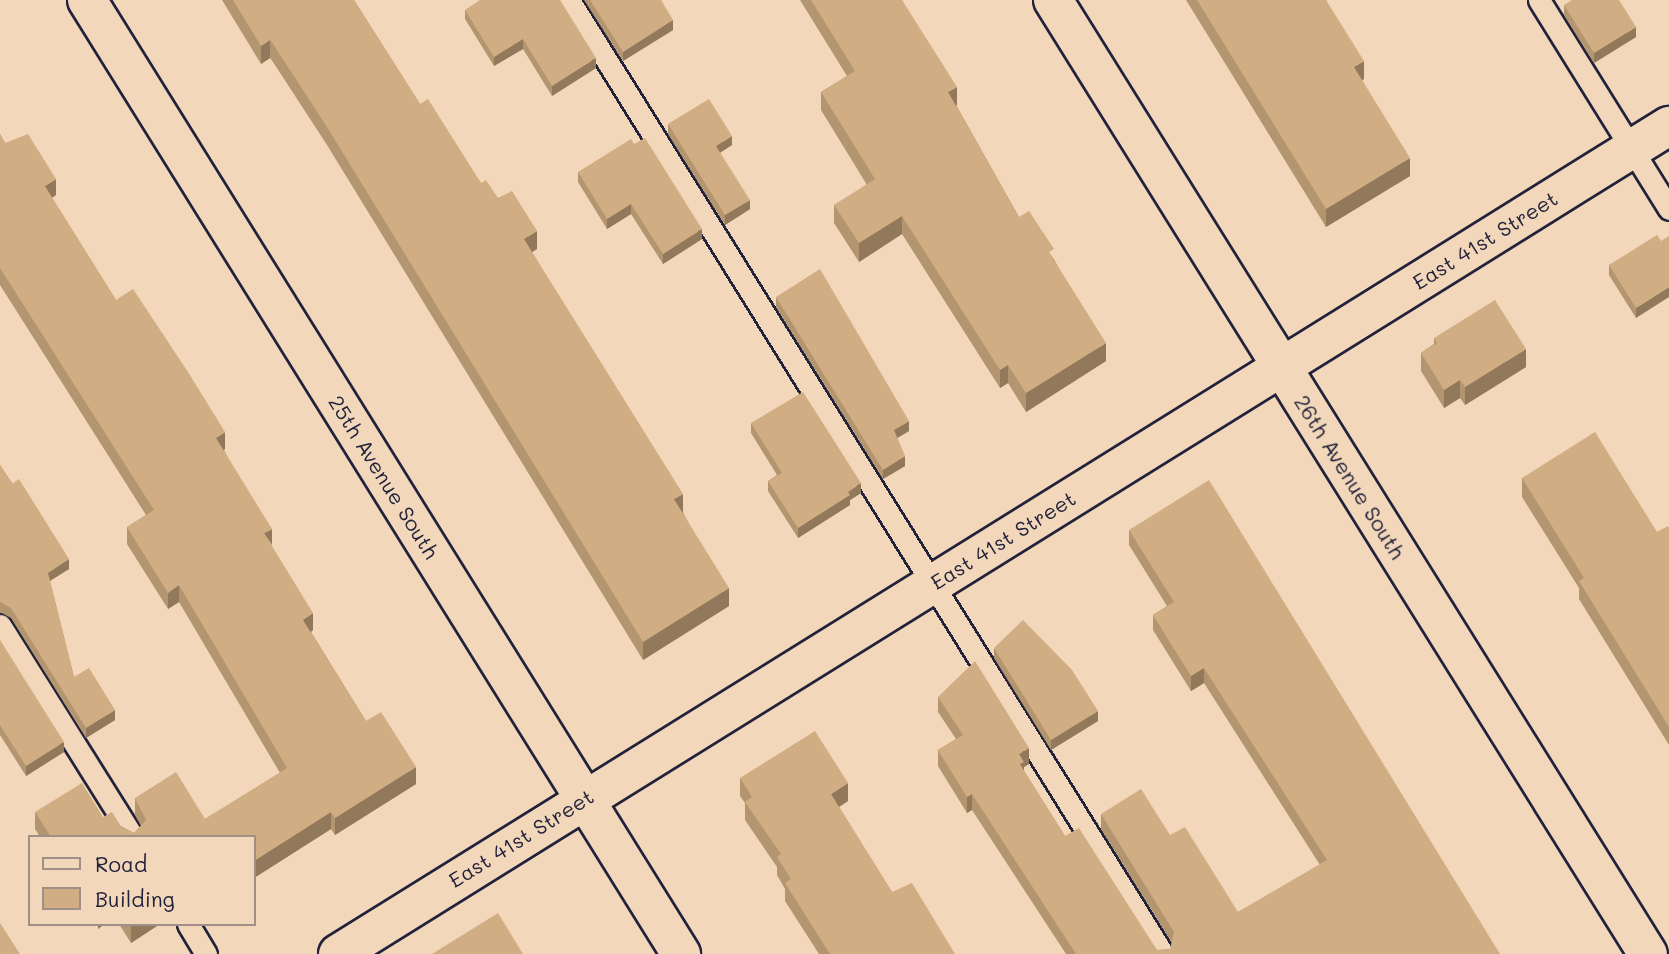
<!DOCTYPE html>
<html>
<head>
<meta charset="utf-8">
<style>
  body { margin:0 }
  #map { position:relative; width:1669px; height:954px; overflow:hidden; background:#f3d7ba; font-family:Mali,sans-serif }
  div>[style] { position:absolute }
  .roads { filter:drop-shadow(2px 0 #22223b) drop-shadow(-2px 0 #22223b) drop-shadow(0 2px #22223b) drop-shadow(0 -2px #22223b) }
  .lane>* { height:21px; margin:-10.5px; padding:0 10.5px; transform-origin:10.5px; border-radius:10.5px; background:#f3d7ba }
  .street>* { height:38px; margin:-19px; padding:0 19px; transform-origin:19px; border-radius:19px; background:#f3d7ba }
  .wall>* { inset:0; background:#b39570 }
  .shaded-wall>* { inset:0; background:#92795b }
  .building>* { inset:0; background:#d0ad82 }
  span { translate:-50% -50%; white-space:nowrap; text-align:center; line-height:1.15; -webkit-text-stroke:7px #f3d7ba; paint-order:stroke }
  .street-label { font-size:21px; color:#22223b }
  .legend { position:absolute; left:28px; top:835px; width:228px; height:91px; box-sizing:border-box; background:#f3d7ba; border:2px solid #9f8f87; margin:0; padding:9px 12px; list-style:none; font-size:21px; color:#22223b }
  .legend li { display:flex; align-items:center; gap:14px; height:35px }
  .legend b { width:35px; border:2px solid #9f8f87 }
</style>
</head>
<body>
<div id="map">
  <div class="roads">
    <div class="lane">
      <div style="left:569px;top:0;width:1124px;rotate:58.09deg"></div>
      <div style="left:1539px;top:0;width:246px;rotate:58.1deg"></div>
      <div style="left:0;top:625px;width:250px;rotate:57.9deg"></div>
      <div style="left:188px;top:924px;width:35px;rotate:59deg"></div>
    </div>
    <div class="street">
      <div style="left:87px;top:0;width:1124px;rotate:58.09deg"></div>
      <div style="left:1053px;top:0;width:1124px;rotate:58.05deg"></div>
      <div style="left:338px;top:954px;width:1568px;rotate:-31.89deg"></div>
    </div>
  </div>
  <div class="wall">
    <div style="clip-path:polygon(222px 0,354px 0,420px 104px,481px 183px,498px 198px,537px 249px,532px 252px,683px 512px,729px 606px,643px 660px,327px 145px,273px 62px,270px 58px,261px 64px)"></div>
    <div style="clip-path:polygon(584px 0,661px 0,673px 30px,623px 61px)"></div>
    <div style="clip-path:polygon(800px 0,902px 0,956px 105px,1019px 217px,1054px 259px,1106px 361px,1026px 412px,1008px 383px,1000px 388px,902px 234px,859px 262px,834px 223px,834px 205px,867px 185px,821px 110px,821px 92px,847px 76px)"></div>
    <div style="clip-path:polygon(1186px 0,1326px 0,1364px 79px,1362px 80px,1410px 176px,1326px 227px)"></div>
    <div style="clip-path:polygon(1564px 5px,1636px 37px,1594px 63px,1564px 15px)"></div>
    <div style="clip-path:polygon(465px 10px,596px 68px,552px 96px,523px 49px,494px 66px,465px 19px)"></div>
    <div style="clip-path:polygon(668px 124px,732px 145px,720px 153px,750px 209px,725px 225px,668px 134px)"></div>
    <div style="clip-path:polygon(0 134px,5px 143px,56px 195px,52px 198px,116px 300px,225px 449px,224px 450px,313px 630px,311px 632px,366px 721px,416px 784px,335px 835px,331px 829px,254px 878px,254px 837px,40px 837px,35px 829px,35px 812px,103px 817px,134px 833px,141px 826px,135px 815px,135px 798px,205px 819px,280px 773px,179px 602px,168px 609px,127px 544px,127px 527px,146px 515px,0 285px)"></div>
    <div style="clip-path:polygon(578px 172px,702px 239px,663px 264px,631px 214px,607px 229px,578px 182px)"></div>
    <div style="clip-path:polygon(1661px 241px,1636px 318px,1609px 275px,1609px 265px)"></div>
    <div style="clip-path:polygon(776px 297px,909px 431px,897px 438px,905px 466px,883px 479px,776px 307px)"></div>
    <div style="clip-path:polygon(1434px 338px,1526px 367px,1465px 405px,1460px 398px,1444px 408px,1421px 371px,1421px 353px,1434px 344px)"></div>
    <div style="clip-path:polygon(751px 423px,861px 493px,850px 500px,850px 505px,798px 538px,768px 491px,768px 481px,777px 475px,751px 433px)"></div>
    <div style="clip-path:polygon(0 465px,69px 569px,50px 581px,74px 677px,115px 720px,86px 738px,11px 618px,0 612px)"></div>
    <div style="clip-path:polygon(1522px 478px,1657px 532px,1669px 528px,1669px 745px,1579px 599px,1579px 588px,1522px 497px)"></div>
    <div style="clip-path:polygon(1129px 530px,1500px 954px,1066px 954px,972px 810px,967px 813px,938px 766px,938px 750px,956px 739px,938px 712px,938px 697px,1029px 764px,1024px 767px,1024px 771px,1065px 836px,1157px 950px,1170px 949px,1172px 943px,1101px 829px,1101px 814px,1170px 835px,1238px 912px,1320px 865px,1204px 683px,1191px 691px,1153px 630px,1153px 615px,1167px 606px,1129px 545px)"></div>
    <div style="clip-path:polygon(0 640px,64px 752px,26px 776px,0 735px)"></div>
    <div style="clip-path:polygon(994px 648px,1098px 721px,1051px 750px,994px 658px)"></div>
    <div style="clip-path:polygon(740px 778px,848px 801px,839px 807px,892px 892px,955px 954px,819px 954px,785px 901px,785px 889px,777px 875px,777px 867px,745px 820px,745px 803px,740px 796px)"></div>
    <div style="clip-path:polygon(119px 924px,160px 924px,131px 943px)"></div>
  </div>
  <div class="shaded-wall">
    <div style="clip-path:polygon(673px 20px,673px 30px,623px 61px,623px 52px)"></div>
    <div style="clip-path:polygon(1636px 27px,1636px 37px,1594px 63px,1594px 53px)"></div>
    <div style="clip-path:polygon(523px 39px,523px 49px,494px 66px,494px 57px)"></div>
    <div style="clip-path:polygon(270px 40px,270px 58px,261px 64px,261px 46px)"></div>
    <div style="clip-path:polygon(596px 58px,596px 68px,552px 96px,552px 86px)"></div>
    <div style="clip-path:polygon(1364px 61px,1364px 79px,1354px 85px,1354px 67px)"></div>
    <div style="clip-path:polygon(957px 87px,957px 105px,948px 110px,948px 92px)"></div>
    <div style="clip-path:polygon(732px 136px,732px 145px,716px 155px,716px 146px)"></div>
    <div style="clip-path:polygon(1410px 158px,1410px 176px,1326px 227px,1326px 209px)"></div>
    <div style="clip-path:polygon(56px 179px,56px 195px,45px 202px,45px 186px)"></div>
    <div style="clip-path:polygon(750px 200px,750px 209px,725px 225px,725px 215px)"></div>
    <div style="clip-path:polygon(631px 204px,631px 214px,607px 229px,607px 219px)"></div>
    <div style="clip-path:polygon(902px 216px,902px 234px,859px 262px,859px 243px)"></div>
    <div style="clip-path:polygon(702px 229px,702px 239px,663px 264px,663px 254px)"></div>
    <div style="clip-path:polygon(537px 231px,537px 249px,524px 257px,524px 239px)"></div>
    <div style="clip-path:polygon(1669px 287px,1669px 297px,1636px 318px,1636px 308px)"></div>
    <div style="clip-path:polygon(1106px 343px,1106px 361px,1026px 412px,1026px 393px)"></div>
    <div style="clip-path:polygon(1526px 349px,1526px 367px,1465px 405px,1465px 387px)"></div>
    <div style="clip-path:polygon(1008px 365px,1008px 383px,1000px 388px,1000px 370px)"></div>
    <div style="clip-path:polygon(1460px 380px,1460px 398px,1444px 408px,1444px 390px)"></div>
    <div style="clip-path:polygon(909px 421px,909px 431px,894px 440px,894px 430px)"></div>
    <div style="clip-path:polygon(225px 432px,225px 449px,216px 455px,216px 438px)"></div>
    <div style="clip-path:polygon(905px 456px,905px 466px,883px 479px,883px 470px)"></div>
    <div style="clip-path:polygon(861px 483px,861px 493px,850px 500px,850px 505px,798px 538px,798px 528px,848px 492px)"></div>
    <div style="clip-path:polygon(683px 494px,683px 512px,674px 517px,674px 499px)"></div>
    <div style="clip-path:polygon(272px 529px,272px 545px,264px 533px)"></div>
    <div style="clip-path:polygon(69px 559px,69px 569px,48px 582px,48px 573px)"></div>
    <div style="clip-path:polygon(179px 585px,179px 602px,168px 609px,168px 593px)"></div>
    <div style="clip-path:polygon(729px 588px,729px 606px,643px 660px,643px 642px)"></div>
    <div style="clip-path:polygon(313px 613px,313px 630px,303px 637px,303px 620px)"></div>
    <div style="clip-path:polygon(1204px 668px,1204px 683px,1191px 691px,1191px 676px)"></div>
    <div style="clip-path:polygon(115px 710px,115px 720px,86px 738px,86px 728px)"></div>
    <div style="clip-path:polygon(1098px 711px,1098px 721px,1051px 750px,1051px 740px)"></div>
    <div style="clip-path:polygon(64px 742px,64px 752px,26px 776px,26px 766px)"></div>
    <div style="clip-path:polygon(1029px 748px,1029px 764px,1024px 767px,1024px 777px,1020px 769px,1019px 754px)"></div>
    <div style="clip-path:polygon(416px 767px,416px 784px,335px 835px,335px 818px)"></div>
    <div style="clip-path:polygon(848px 783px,848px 801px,831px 812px,831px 794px)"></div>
    <div style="clip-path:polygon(972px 794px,972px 810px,967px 813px,967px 797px)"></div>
    <div style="clip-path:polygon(331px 812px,331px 829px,254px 878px,254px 861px)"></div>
    <div style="clip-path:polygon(98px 924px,105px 924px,98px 929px)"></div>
    <div style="clip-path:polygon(133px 924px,160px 924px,131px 943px,131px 926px)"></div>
  </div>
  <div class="building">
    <div style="clip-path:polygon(233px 0,354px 0,420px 104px,428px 99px,481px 183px,486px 180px,498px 198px,512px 191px,537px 231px,524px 239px,683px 494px,674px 499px,729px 588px,643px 642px,327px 127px,273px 44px,270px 40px,261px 46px)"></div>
    <div style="clip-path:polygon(480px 0,560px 0,596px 58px,552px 86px,523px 39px,494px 57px,465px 10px)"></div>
    <div style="clip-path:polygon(590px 0,661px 0,673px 20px,623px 52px)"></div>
    <div style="clip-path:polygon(811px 0,902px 0,957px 87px,948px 92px,1019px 217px,1029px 211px,1054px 249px,1049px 252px,1106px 343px,1026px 393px,1008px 365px,1000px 370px,902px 216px,859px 243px,834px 205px,875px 179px,821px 92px,855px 71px)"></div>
    <div style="clip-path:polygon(1197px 0,1326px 0,1364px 61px,1354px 67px,1410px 158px,1326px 209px)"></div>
    <div style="clip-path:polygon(1572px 0,1619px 0,1636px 27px,1594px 53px,1564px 5px)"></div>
    <div style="clip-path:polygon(709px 99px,732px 136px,716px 146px,750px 200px,725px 215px,668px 124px)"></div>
    <div style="clip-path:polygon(0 134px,5px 143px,28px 134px,56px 179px,45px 186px,116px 300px,133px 289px,188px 372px,225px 432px,216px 438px,272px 529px,264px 533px,313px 613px,303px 620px,366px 721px,381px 712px,416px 767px,335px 818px,331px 812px,254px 861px,254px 837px,51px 837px,35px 812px,82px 783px,103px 817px,112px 812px,122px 828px,134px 833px,146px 820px,135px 798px,176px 772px,205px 819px,287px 768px,179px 585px,168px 593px,127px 527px,154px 510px,0 268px)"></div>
    <div style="clip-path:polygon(645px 138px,702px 229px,663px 254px,631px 204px,607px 219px,578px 172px,631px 139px,634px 144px)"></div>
    <div style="clip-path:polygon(1657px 235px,1661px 241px,1669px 236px,1669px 287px,1636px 308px,1609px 265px)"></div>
    <div style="clip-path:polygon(820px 269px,909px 421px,894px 430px,905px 456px,883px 470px,776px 297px)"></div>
    <div style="clip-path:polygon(1495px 300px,1526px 349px,1465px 387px,1460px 380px,1444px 390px,1421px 353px,1437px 343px,1434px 338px)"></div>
    <div style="clip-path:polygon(803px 392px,861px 483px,848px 492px,850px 495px,798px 528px,768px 481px,782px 473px,751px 423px)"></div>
    <div style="clip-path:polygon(1595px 432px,1657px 532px,1668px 526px,1669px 528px,1669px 727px,1579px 581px,1584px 578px,1522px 478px)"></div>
    <div style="clip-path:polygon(0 465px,12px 484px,19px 479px,69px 559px,48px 573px,74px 677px,89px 668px,115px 710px,86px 728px,11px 608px,0 602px)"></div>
    <div style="clip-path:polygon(1209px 480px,1500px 954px,1076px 954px,972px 794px,967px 797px,938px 750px,963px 735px,938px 697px,975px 661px,1029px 748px,1019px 754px,1024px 762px,1020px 764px,1065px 836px,1079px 828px,1157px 950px,1170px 949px,1174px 932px,1101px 814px,1141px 789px,1170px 835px,1185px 827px,1238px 912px,1327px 860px,1204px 668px,1191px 676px,1153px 615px,1174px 602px,1129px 530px)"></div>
    <div style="clip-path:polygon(1023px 620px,1072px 670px,1098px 711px,1051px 740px,994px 648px)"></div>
    <div style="clip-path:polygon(0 640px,64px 742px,26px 766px,0 725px)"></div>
    <div style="clip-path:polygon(815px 731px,848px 783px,831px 794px,892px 892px,912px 883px,955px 954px,830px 954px,785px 883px,791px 879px,777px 857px,781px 854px,745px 802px,752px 797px,740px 778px)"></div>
    <div style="clip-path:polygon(498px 913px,523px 954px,432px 954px)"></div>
    <div style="clip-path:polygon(0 923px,20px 954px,0 954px)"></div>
  </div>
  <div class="street-label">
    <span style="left:1485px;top:240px;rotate:-32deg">East 41st Street</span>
    <span style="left:384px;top:477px;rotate:58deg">25th Avenue South</span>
    <span style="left:1350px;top:477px;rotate:58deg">26th Avenue South</span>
    <span style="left:1003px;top:540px;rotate:-32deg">East 41st Street</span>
    <span style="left:521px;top:838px;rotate:-32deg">East 41st Street</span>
  </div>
  <ul class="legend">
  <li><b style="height:9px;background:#f3d7ba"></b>Road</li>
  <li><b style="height:19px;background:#d0ad82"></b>Building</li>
  </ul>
</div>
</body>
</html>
